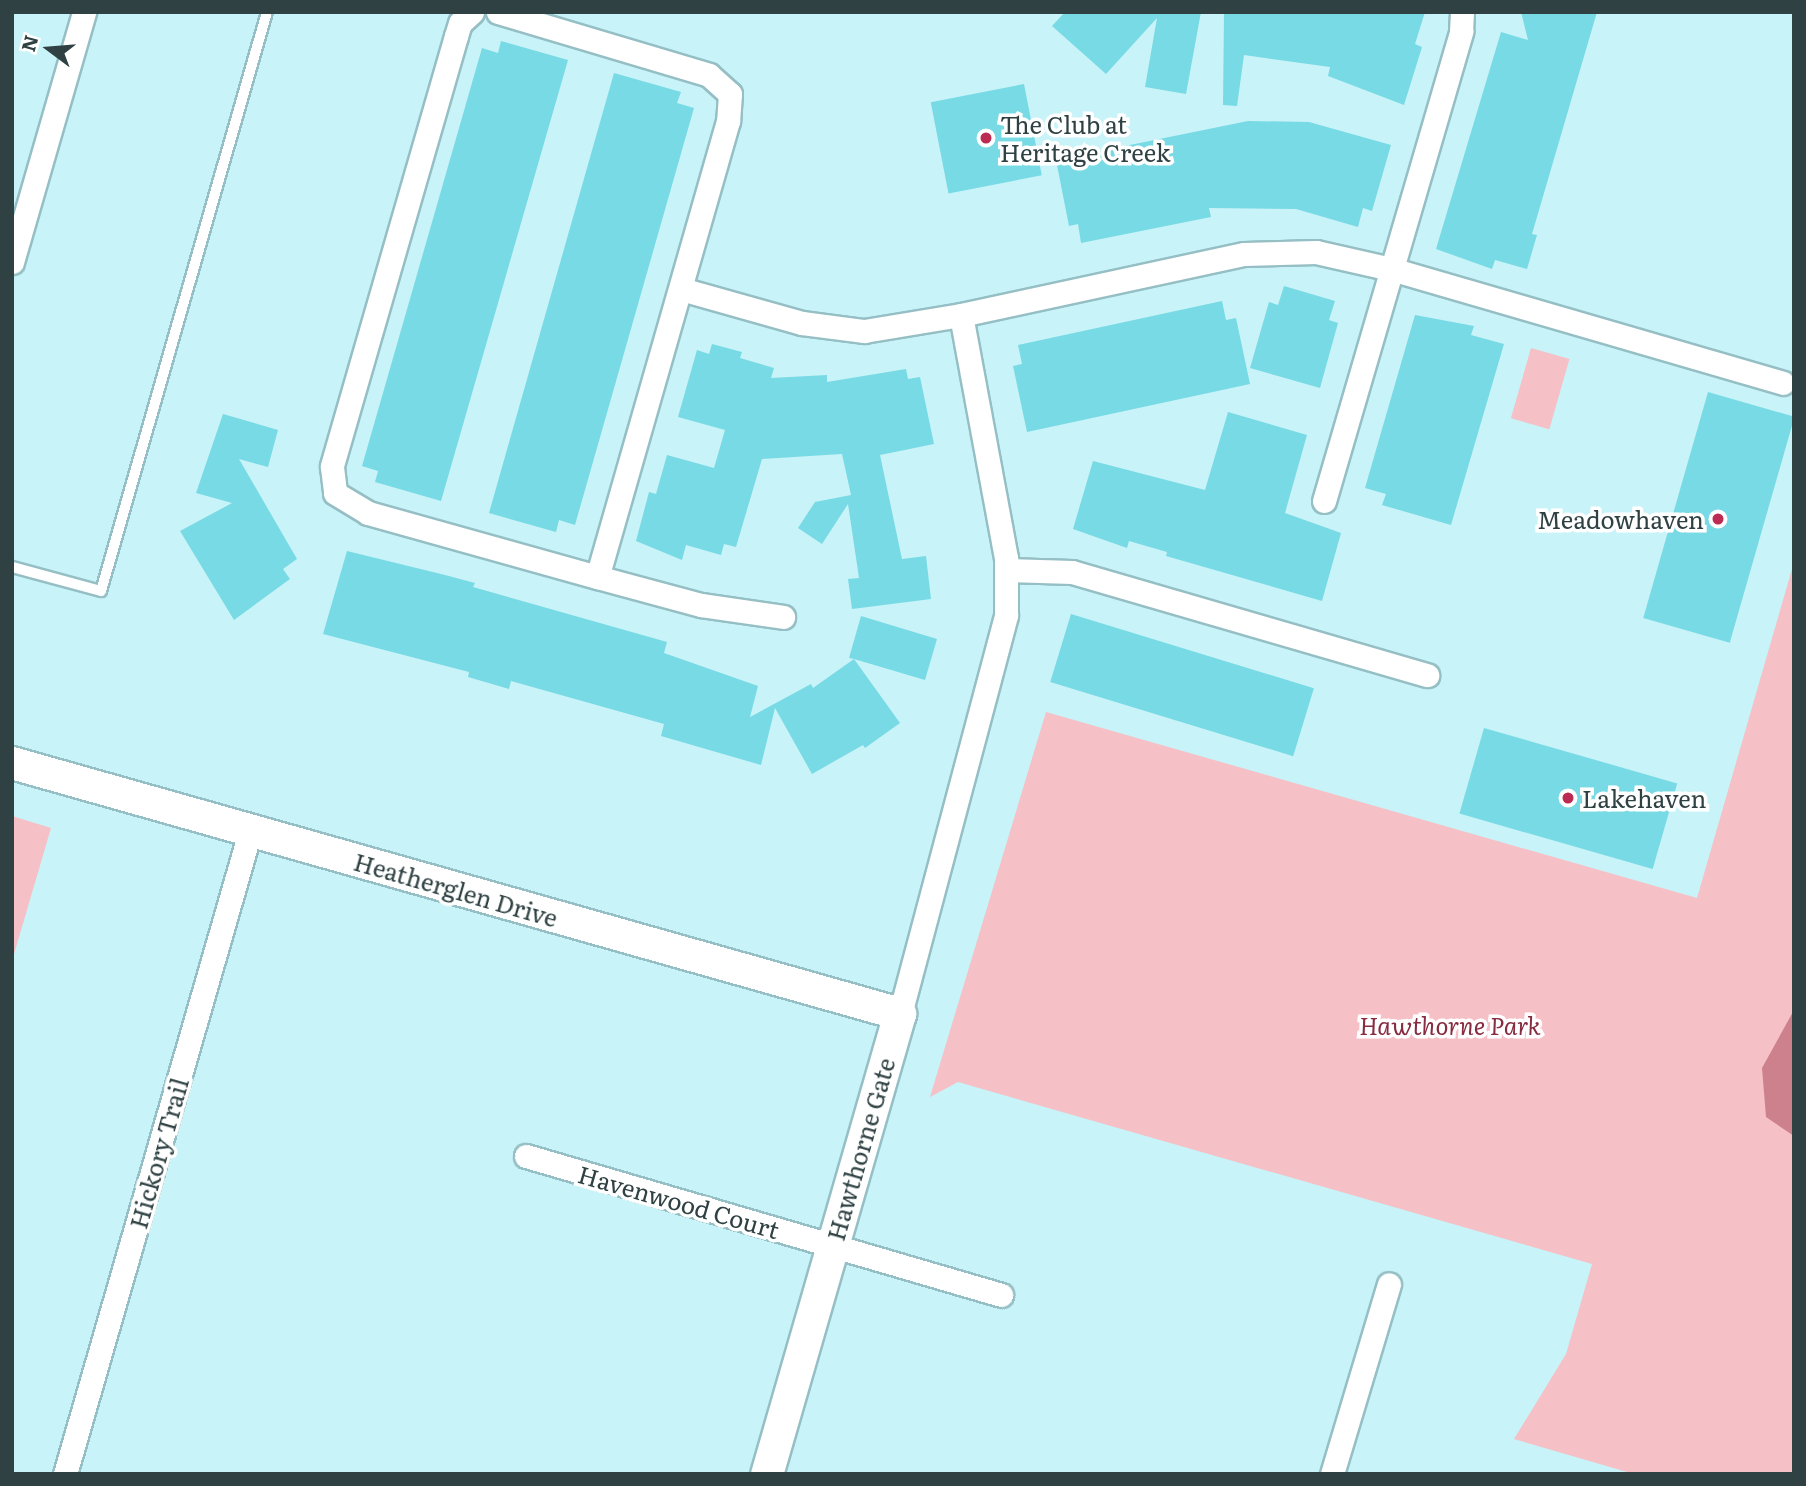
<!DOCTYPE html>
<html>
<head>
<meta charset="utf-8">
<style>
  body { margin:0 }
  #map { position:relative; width:1806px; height:1486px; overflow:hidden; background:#c8f3f8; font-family:Literata,serif }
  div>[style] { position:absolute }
  .green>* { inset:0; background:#f5c0c6; transform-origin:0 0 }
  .water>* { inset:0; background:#cc818c }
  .building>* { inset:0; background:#78dae4; transform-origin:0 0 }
  .roads { filter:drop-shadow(2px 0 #95bfc4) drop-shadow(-2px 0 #95bfc4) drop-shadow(0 2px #95bfc4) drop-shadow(0 -2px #95bfc4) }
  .lane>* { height:10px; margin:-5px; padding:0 5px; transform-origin:5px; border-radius:5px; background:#fff }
  .street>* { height:23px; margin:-11.5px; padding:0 11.5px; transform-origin:11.5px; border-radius:11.5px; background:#fff }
  .secondary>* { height:32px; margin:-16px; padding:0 16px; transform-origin:16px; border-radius:16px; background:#fff }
  .dots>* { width:19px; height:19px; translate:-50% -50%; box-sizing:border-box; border:4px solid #fff; border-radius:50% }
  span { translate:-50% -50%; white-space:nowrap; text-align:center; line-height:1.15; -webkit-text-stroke:7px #fff; paint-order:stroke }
  .poi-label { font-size:24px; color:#2f4143 }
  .left { translate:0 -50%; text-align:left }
  .right { translate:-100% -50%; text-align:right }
  .street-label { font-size:24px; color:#2f4143 }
  .park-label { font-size:24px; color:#872d41; font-style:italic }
  .frame { position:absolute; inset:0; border:14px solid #2f4143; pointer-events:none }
  .north { position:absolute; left:14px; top:14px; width:70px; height:70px; -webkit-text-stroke:5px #fff; paint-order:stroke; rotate:286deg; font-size:19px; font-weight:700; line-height:28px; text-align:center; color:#2f4143 }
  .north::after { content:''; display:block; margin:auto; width:24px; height:32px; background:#2f4143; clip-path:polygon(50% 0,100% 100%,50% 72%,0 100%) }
</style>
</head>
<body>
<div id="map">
  <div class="green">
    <div style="left:1531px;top:348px;width:40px;height:73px;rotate:16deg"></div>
    <div style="clip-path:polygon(1794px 562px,1794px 1474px,1634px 1474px,1514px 1439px,1566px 1354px,1592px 1264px,958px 1082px,930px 1097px,1046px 712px,1697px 898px)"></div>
    <div style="clip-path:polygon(12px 816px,51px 828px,12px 961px)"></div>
  </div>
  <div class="water">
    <div style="clip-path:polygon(1794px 1010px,1794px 1136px,1766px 1117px,1762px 1068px)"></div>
  </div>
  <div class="building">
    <div style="clip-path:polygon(1065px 12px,1201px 12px,1186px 94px,1145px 87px,1157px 18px,1106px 74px,1052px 26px)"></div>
    <div style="clip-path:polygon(1224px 12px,1425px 12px,1415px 44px,1422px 47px,1404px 105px,1328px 76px,1330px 67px,1244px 55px,1237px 106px,1223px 105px)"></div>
    <div style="clip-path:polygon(1521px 12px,1597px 12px,1532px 234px,1537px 235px,1527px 269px,1495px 260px,1492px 269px,1436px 249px,1501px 32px,1528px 40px)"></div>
    <div style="clip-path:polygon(501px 41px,568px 60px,441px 501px,375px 482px,378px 471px,362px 466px,482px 48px,498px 53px)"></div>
    <div style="clip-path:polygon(614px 73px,681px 92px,677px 103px,694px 108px,575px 525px,559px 520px,556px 532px,489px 513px)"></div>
    <div style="left:1024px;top:84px;width:93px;height:95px;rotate:79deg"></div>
    <div style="clip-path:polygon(1248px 121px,1309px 122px,1391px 145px,1372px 211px,1363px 208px,1358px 227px,1296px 209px,1209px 208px,1211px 217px,1081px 243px,1078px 224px,1069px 226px,1056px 160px)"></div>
    <div style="clip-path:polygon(1284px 286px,1335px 301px,1329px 320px,1338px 323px,1320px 388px,1250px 368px,1269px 302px,1278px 305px)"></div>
    <div style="clip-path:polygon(1222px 301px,1226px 320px,1236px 318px,1250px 384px,1027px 432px,1013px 366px,1022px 364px,1018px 345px)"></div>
    <div style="clip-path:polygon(1415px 315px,1474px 326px,1471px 335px,1504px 344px,1451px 525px,1382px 505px,1386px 494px,1365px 488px)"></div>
    <div style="clip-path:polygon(712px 344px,742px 352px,740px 358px,774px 368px,771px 378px,827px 375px,827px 382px,906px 369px,908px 379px,920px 377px,934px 444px,880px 455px,902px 559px,926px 556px,931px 599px,852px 609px,848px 579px,859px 578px,848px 504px,822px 544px,798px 528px,815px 502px,851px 495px,842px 454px,762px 459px,736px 547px,724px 544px,721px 555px,686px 545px,682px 560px,636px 541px,649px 492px,656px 494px,667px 455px,714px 468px,725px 430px,678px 417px,697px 350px,709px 354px)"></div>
    <div style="left:1708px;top:392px;width:90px;height:235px;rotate:16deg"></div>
    <div style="clip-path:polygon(1228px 412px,1307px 435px,1285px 513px,1341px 533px,1322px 601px,1166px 556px,1167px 552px,1129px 541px,1127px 548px,1073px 529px,1093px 461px,1205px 490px)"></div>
    <div style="clip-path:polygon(223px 414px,278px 430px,268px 467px,239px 459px,297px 559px,283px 569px,290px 579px,234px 620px,180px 531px,232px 503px,196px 493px)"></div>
    <div style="clip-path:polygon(347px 551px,445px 575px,475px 583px,473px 587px,667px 642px,664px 653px,758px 686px,750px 717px,811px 684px,813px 688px,854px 659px,849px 658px,861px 616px,937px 639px,925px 680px,854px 659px,900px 723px,865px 748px,863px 745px,812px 774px,775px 708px,761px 765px,661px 736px,664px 724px,511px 681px,509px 689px,468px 677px,469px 672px,323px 634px)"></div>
    <div style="left:1071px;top:614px;width:254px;height:71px;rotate:17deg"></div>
    <div style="left:1484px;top:728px;width:201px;height:89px;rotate:16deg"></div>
  </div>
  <div class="roads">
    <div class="lane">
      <div style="left:12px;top:567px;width:92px;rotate:15.1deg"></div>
      <div style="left:101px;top:591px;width:602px;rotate:-74deg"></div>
    </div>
    <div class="street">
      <div style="left:472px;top:12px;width:16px;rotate:137deg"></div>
      <div style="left:460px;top:23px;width:14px;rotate:107deg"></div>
      <div style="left:456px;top:36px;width:448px;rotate:106.1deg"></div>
      <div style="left:332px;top:467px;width:26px;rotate:83deg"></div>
      <div style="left:335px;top:493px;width:39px;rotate:31deg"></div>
      <div style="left:368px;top:513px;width:238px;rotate:15.6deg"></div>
      <div style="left:597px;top:577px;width:108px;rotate:15.1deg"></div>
      <div style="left:701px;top:605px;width:83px;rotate:8.3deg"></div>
      <div style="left:498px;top:12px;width:220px;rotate:16.6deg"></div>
      <div style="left:709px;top:75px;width:28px;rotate:42deg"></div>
      <div style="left:730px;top:94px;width:27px;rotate:94deg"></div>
      <div style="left:728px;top:121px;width:474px;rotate:106deg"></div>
      <div style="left:12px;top:262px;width:260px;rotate:-73.9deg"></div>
      <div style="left:681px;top:289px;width:126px;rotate:15.7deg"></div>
      <div style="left:802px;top:323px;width:63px;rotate:7.4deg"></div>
      <div style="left:864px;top:331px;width:98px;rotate:-9.4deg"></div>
      <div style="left:961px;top:315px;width:289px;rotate:-12.2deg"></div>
      <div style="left:1244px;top:254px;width:72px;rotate:-1.6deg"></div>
      <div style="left:1316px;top:252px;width:77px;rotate:12.8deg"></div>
      <div style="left:1391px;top:269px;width:408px;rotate:16.2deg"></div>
      <div style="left:1324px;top:501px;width:490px;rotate:-73.7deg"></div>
      <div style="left:1461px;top:31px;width:19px;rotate:-87deg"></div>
      <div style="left:1007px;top:570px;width:65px;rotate:1.8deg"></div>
      <div style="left:1072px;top:572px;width:370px;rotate:16.2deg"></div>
      <div style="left:900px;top:1014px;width:413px;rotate:-75.1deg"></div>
      <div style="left:1006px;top:615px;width:57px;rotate:-90deg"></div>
      <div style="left:1006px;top:558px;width:247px;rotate:-100.5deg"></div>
      <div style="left:526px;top:1156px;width:495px;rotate:16.3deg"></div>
      <div style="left:65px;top:1474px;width:668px;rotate:-73.93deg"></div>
      <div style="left:1332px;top:1474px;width:198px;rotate:-73.3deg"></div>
    </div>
    <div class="secondary">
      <div style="left:12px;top:763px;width:923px;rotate:15.78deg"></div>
      <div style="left:900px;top:1014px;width:479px;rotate:106.1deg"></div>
    </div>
  </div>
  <div class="dots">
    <div style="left:986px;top:138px;background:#bc2c52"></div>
    <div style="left:1718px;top:519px;background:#bc2c52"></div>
    <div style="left:1568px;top:798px;background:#bc2c52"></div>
  </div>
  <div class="poi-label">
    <span class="left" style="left:1000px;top:138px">The Club at<br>Heritage Creek</span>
    <span class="right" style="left:1704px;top:519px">Meadowhaven</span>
    <span class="left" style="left:1582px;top:798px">Lakehaven</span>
  </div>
  <div class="street-label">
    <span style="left:456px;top:889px;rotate:16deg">Heatherglen Drive</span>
    <span style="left:860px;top:1149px;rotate:-74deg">Hawthorne Gate</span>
    <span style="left:158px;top:1153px;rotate:-74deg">Hickory Trail</span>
    <span style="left:679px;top:1201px;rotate:16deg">Havenwood Court</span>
  </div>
  <div class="park-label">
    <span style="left:1450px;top:1025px">Hawthorne Park</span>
  </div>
  <div class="frame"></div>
  <div class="north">N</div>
</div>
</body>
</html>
